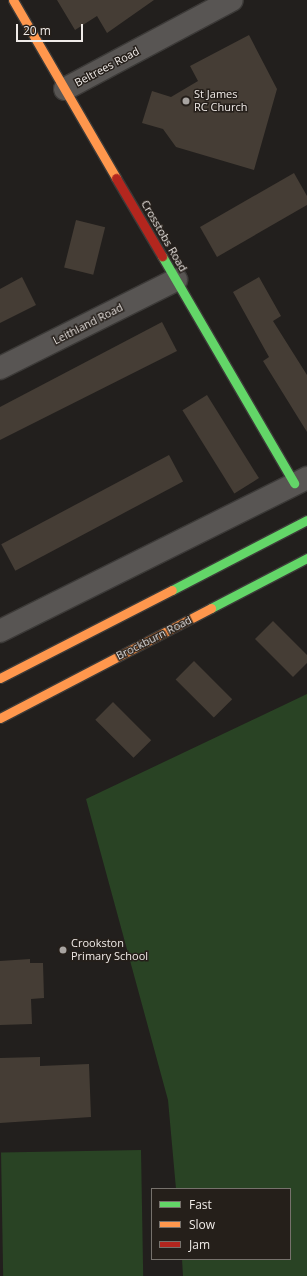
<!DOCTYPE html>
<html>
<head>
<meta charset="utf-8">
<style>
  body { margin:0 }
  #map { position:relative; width:307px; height:1276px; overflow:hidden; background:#221f1d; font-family:"Open Sans",sans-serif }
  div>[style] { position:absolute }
  .green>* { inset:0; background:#294324; transform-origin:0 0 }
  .building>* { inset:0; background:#453d35; transform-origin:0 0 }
  .roads { filter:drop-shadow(1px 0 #3c3a38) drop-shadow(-1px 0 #3c3a38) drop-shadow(0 1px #3c3a38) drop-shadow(0 -1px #3c3a38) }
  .street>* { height:22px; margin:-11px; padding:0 11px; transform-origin:11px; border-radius:11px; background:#585553 }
  .fast>* { height:9px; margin:-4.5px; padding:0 4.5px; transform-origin:4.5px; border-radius:4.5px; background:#63d668 }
  .slow>* { height:9px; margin:-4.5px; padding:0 4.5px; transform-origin:4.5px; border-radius:4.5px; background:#ff974d }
  .jam>* { height:9px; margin:-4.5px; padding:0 4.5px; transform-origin:4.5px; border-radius:4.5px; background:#b3261e }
  .dots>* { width:11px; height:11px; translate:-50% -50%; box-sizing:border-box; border:2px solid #251f1a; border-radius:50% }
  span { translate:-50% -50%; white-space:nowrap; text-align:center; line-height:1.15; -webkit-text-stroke:3px #251f1a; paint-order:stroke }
  .street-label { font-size:11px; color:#f0ebe8 }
  .poi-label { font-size:11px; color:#f0ebe8 }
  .left { translate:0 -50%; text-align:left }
  .legend { position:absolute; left:151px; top:1188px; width:140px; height:72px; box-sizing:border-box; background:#251f1a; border:1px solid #76716c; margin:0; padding:5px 7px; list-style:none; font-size:12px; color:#f0ebe8 }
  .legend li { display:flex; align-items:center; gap:8px; height:20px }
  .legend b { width:20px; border:1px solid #76716c }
  .scale { position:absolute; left:16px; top:24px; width:67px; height:18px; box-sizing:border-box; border:2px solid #f0ebe8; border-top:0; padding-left:5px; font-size:12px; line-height:14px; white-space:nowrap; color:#f0ebe8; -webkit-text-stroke:3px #251f1a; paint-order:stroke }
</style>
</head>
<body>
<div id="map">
  <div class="green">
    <div style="clip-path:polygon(307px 694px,307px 1276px,183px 1276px,182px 1259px,290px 1259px,290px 1189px,176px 1189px,168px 1100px,86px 799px)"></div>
    <div style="left:141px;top:1150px;width:126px;height:140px;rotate:89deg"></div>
  </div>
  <div class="building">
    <div style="clip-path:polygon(57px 0,154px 0,107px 33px,97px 16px,75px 30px)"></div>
    <div style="clip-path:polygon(249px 35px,277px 89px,254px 170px,176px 147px,163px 129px,142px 123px,152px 91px,171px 97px,198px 81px,190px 66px)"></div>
    <div style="clip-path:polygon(294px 173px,307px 196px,307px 205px,217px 257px,200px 227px)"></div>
    <div style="left:76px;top:220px;width:30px;height:49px;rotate:14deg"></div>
    <div style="clip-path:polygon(22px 277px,36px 305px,0 323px,0 289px)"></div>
    <div style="clip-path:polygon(259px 277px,281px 316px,273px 321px,307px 375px,307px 432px,263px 361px,269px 357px,233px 292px)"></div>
    <div style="clip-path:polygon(162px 322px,177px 351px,0 440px,0 407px)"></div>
    <div style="left:207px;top:395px;width:98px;height:29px;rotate:58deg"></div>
    <div style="left:169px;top:455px;width:30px;height:190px;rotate:62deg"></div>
    <div style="clip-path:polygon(273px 621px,307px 655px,307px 663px,293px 677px,255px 639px)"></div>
    <div style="left:194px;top:661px;width:54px;height:26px;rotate:45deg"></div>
    <div style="left:113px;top:702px;width:54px;height:25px;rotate:45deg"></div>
    <div style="clip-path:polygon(30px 959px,30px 963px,43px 963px,44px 998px,31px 999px,32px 1024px,0 1025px,0 961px)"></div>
    <div style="clip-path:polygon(40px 1057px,40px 1066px,89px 1064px,91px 1117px,0 1123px,0 1058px)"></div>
  </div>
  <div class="roads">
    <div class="street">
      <div style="left:65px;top:89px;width:189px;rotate:-28.1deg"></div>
      <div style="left:0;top:368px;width:197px;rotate:-26.6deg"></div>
      <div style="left:0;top:631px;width:343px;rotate:-26.5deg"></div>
    </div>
    <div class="fast">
      <div style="left:162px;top:256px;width:263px;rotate:59.8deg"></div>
      <div style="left:172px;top:590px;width:152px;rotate:-27.4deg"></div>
      <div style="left:211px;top:608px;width:108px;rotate:-27.5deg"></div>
    </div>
    <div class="slow">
      <div style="left:13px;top:0;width:206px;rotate:59.9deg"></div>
      <div style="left:0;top:678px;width:193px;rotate:-27.1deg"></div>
      <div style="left:0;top:718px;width:238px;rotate:-27.5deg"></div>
    </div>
    <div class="jam">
      <div style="left:116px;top:178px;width:91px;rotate:59.5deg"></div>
    </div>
  </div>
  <div class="dots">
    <div style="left:186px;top:101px;background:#a8a4a1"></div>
    <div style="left:63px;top:950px;background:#a8a4a1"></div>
  </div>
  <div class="street-label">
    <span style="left:107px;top:67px;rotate:-28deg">Beltrees Road</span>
    <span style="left:164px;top:236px;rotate:60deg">Crosstobs Road</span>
    <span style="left:88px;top:324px;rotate:-27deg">Leithland Road</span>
    <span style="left:154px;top:638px;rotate:-27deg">Brockburn Road</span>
  </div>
  <div class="poi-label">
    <span class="left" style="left:194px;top:101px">St James<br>RC Church</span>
    <span class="left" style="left:71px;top:950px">Crookston<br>Primary School</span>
  </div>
  <ul class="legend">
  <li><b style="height:5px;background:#63d668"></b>Fast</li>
  <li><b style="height:5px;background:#ff974d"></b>Slow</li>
  <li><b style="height:5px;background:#b3261e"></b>Jam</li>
  </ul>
  <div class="scale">20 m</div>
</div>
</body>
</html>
